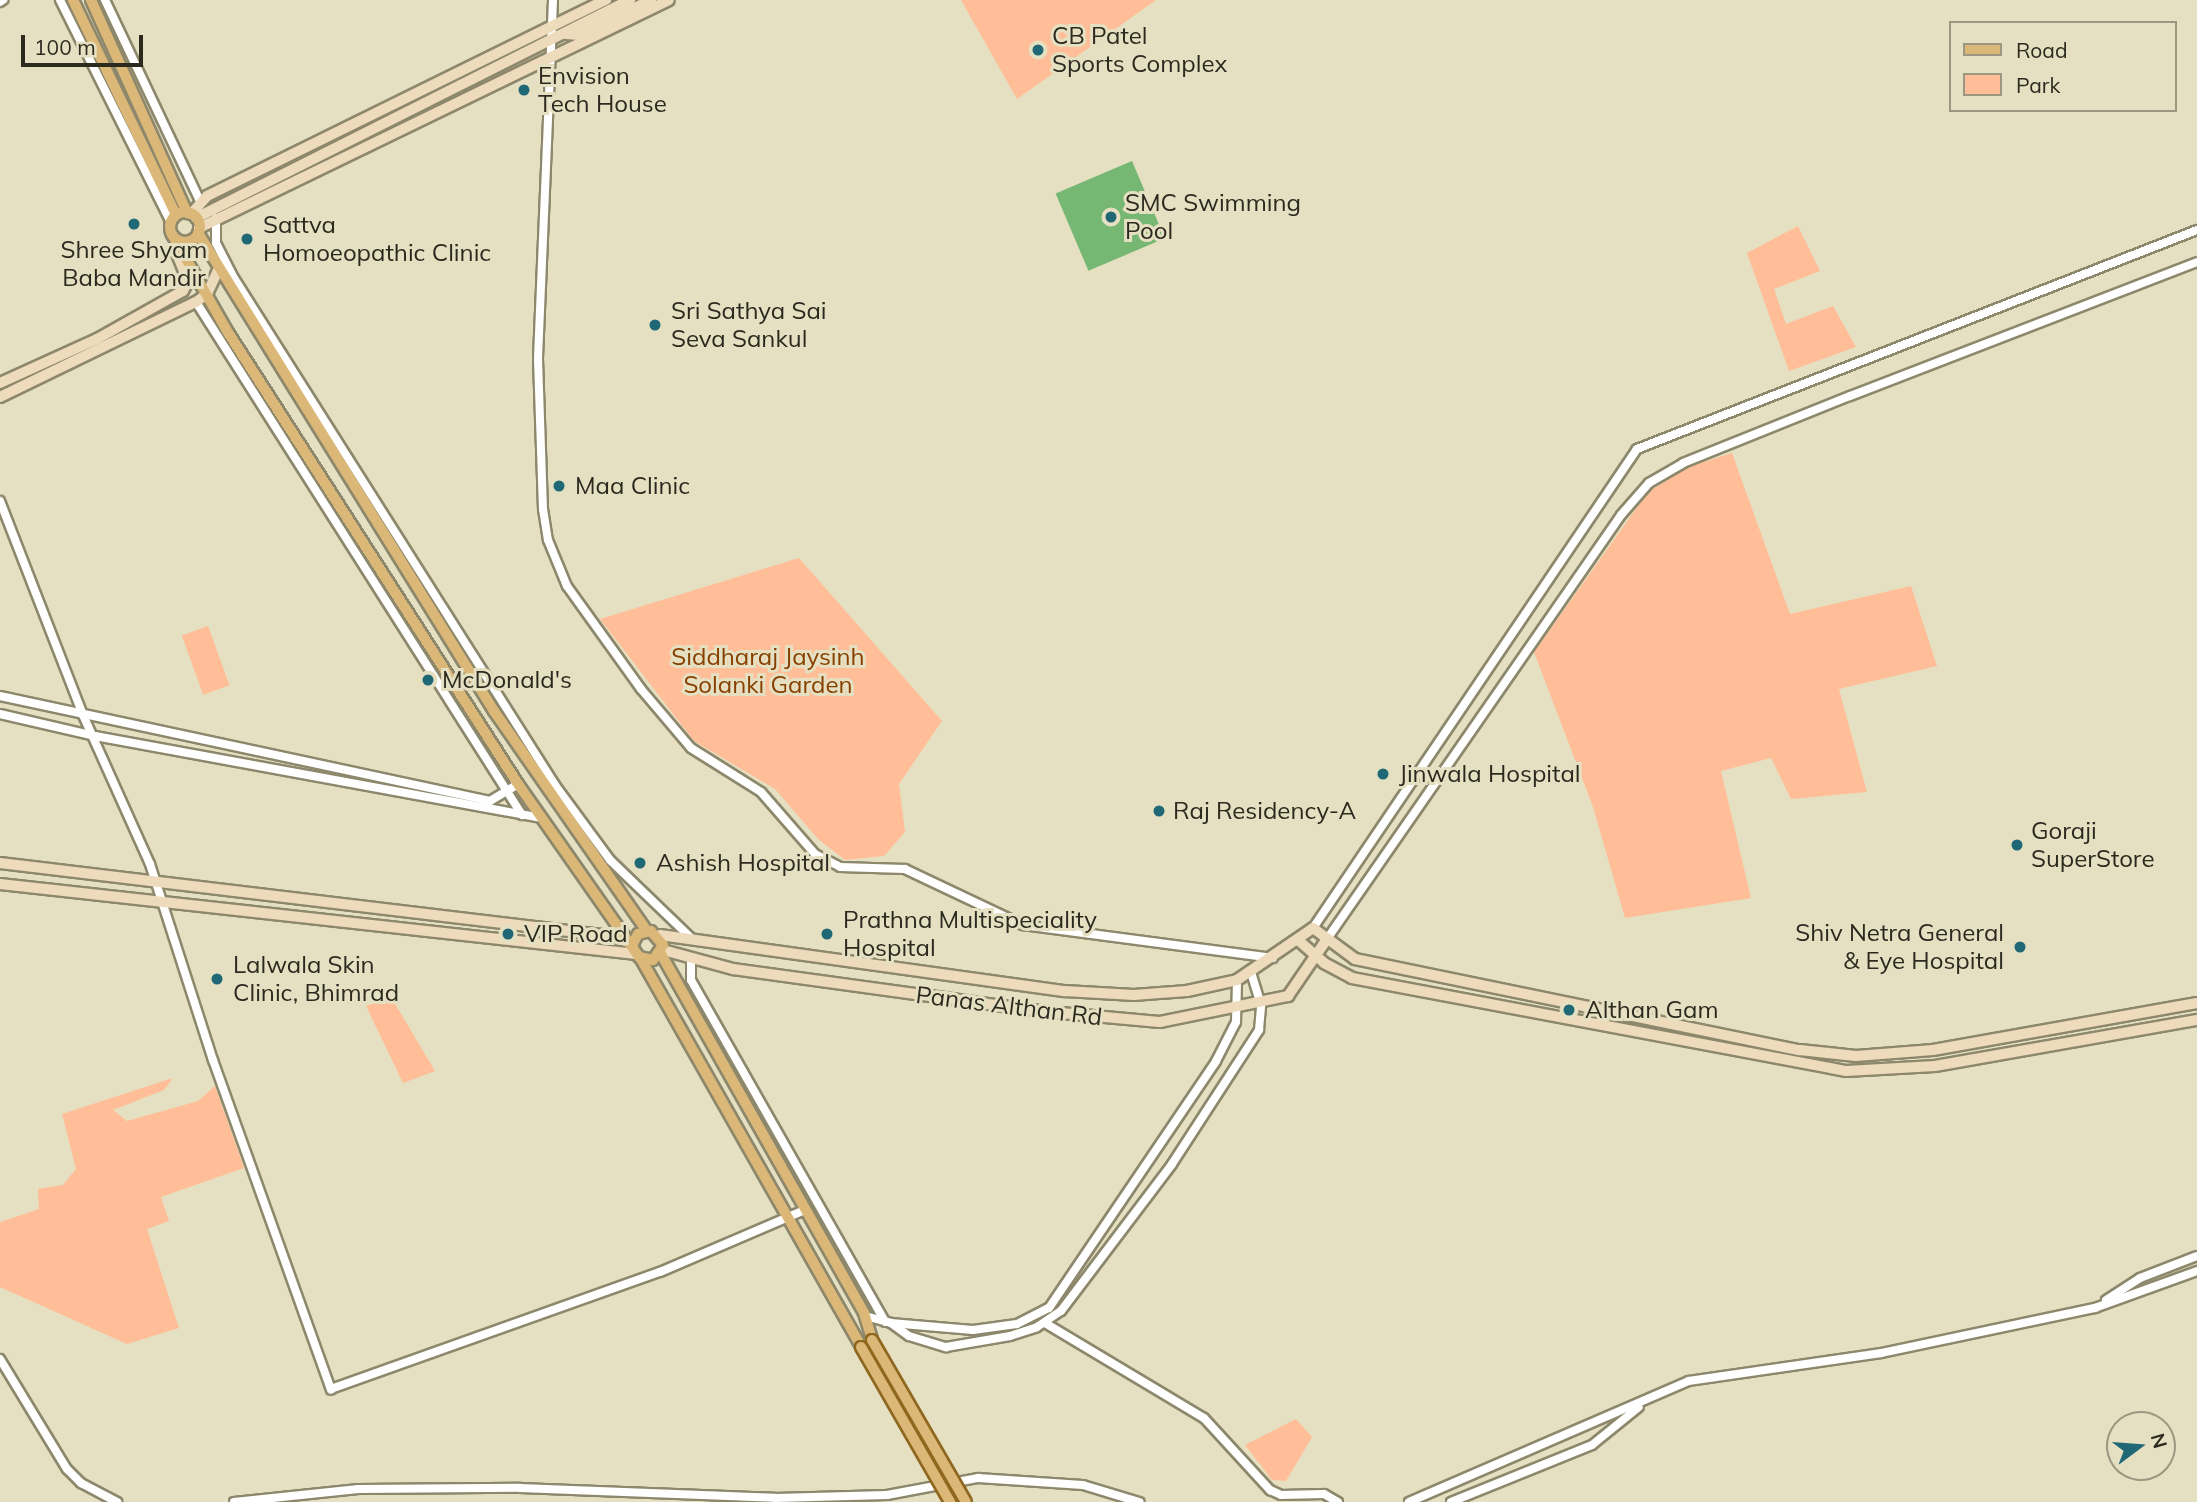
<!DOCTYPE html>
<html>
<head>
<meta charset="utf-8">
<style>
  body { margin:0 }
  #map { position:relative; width:2197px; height:1502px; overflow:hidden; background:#e5e0c2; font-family:Mulish,sans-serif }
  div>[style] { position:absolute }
  .green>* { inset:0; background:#ffbe97; transform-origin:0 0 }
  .water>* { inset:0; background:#76b773; transform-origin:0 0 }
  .roads { filter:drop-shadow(2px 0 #8d886c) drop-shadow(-2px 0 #8d886c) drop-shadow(0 2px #8d886c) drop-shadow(0 -2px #8d886c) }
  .tertiary>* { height:8px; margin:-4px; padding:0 4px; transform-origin:4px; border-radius:4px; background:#fff }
  .secondary>* { height:10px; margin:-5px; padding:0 5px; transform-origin:5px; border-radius:5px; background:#eddbbc }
  .primary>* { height:10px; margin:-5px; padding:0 5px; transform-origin:5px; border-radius:5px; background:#dcb878 }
  .primary>.ring { margin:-5px; padding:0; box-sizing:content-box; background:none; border:10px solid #dcb878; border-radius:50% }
  .bridges { filter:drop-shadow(2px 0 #8f671e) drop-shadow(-2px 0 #8f671e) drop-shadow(0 2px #8f671e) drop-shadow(0 -2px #8f671e) }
  .primary-bridge>* { height:10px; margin:-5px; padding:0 5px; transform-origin:5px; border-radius:5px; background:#dcb878 }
  .dots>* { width:19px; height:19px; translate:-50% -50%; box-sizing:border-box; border:4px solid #e5e0c2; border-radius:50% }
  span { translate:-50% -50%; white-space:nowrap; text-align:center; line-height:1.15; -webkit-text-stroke:6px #e5e0c2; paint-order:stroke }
  .poi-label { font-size:24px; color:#2c2a1f }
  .left { translate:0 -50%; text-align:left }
  .right { translate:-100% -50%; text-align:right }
  .park-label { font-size:24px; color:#884000 }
  .street-label { font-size:24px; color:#2c2a1f }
  .legend { position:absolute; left:1949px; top:21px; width:228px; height:91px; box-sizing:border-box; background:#e5e0c2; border:2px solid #9b9781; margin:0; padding:9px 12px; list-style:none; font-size:21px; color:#2c2a1f }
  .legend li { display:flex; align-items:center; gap:14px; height:35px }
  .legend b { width:35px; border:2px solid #9b9781 }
  .north { position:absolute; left:2106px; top:1411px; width:70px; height:70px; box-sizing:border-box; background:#e5e0c2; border:2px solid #9b9781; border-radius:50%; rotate:74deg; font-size:19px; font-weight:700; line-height:28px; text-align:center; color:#2c2a1f }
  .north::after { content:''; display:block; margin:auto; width:24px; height:32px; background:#206875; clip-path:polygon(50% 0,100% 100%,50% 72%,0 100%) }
  .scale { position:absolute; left:21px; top:35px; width:122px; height:32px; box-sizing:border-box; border:4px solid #2c2a1f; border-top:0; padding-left:9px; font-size:21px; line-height:24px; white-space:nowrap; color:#2c2a1f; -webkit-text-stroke:5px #e5e0c2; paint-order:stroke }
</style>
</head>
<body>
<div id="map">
  <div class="green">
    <div style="clip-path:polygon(961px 0,1156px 0,1017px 99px)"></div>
    <div style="clip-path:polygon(1798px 226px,1820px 271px,1774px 289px,1786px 324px,1833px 306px,1856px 347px,1789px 371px,1747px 253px)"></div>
    <div style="clip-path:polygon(1732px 453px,1790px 614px,1911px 586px,1937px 666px,1839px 689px,1867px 792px,1791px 799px,1771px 758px,1721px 771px,1751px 898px,1625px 918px,1593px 807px,1534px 652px,1648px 492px,1688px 467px)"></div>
    <div style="clip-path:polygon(799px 558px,942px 721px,899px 784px,905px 832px,884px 856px,845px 860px,818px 839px,775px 789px,694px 741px,600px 619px)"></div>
    <div style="left:208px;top:626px;width:63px;height:28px;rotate:70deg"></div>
    <div style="clip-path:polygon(391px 997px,435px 1071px,403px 1083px,366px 1006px)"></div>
    <div style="clip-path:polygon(173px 1078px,164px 1090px,113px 1110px,127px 1121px,198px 1101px,215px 1086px,244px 1168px,161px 1197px,169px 1221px,147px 1229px,179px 1328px,127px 1344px,0 1287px,0 1222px,39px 1209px,38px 1189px,63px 1185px,76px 1169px,62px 1114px)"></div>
    <div style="clip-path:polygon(1296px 1419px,1312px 1437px,1286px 1481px,1272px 1480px,1245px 1445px)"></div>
  </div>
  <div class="water">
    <div style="left:1132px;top:161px;width:84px;height:83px;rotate:67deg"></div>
  </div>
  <div class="roads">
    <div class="tertiary">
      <div style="left:60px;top:0;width:249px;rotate:63.5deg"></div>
      <div style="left:105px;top:0;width:222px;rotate:64.7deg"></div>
      <div style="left:553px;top:0;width:359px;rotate:92.4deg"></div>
      <div style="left:538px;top:359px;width:150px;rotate:88.1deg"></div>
      <div style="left:543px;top:509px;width:31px;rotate:81deg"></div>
      <div style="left:548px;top:540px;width:50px;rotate:67.6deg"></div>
      <div style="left:567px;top:586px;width:127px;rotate:54.3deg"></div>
      <div style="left:641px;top:689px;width:77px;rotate:49.7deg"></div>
      <div style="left:691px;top:748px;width:83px;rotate:32.2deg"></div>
      <div style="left:761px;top:792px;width:82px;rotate:48.9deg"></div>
      <div style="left:815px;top:854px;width:28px;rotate:27deg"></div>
      <div style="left:840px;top:867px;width:65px;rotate:1.8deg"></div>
      <div style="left:905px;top:869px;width:131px;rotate:25.4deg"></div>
      <div style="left:1023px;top:925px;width:252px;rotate:7.5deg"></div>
      <div style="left:0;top:2px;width:4px;rotate:-34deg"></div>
      <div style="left:216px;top:218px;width:25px;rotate:90deg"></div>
      <div style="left:216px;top:243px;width:36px;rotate:63deg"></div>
      <div style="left:232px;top:275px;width:604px;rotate:57.65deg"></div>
      <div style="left:555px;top:785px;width:93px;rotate:53.7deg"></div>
      <div style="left:610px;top:860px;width:112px;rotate:43.9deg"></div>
      <div style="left:196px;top:302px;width:608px;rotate:57.56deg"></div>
      <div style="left:0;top:501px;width:230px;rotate:68.8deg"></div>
      <div style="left:83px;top:715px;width:163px;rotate:65.8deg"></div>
      <div style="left:150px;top:864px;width:206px;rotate:72.2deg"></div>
      <div style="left:213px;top:1060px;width:350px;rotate:70.3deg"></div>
      <div style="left:331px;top:1389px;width:349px;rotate:-19.6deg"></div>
      <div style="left:660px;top:1272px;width:158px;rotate:-23.2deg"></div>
      <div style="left:0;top:696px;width:501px;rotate:12.09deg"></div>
      <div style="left:490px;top:801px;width:33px;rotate:-31deg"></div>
      <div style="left:0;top:714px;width:98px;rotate:13deg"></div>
      <div style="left:95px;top:736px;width:453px;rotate:10.4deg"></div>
      <div style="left:1313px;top:928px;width:578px;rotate:-55.93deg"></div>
      <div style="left:1637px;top:449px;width:601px;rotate:-21.36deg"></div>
      <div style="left:1327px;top:939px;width:516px;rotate:-55.26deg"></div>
      <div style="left:1621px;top:515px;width:43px;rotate:-48.8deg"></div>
      <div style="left:1649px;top:483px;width:39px;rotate:-30deg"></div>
      <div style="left:1683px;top:463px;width:180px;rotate:-21.9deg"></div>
      <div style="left:1850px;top:396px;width:372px;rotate:-21.1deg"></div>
      <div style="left:691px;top:961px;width:19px;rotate:90deg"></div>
      <div style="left:691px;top:980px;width:393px;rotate:60.4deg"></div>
      <div style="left:2106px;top:1300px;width:40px;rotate:-32.9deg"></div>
      <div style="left:2140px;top:1278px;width:61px;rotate:-21.1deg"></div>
      <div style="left:865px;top:1316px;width:27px;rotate:15deg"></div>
      <div style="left:891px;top:1323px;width:82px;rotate:4.9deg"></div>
      <div style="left:973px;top:1330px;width:44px;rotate:-7.8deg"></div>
      <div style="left:1017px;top:1324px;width:36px;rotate:-27deg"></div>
      <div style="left:1049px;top:1308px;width:298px;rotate:-55.9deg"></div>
      <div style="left:1216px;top:1061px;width:44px;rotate:-62.9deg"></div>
      <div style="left:1236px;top:1022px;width:42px;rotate:-88.6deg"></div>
      <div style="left:891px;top:1323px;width:22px;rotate:36deg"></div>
      <div style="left:909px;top:1336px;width:39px;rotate:17deg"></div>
      <div style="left:946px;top:1347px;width:65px;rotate:-9.8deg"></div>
      <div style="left:1010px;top:1336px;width:28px;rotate:-18deg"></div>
      <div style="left:1037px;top:1327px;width:29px;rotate:-34deg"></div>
      <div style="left:1061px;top:1311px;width:184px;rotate:-52.9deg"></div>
      <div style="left:1172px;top:1164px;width:160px;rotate:-57deg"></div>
      <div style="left:1259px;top:1030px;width:25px;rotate:-85deg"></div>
      <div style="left:1261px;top:1005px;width:34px;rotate:-107deg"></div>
      <div style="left:1045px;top:1323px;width:185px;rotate:30.9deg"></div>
      <div style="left:1204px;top:1418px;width:98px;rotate:47.5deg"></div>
      <div style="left:1270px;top:1490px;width:12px;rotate:24deg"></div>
      <div style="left:1281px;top:1495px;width:43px;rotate:-1.3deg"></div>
      <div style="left:1324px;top:1494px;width:16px;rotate:30deg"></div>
      <div style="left:0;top:1359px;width:129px;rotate:58.7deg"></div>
      <div style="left:67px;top:1469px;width:20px;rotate:45deg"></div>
      <div style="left:81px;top:1483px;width:41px;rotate:27.8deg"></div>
      <div style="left:234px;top:1502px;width:125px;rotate:-6deg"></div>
      <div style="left:358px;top:1489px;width:162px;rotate:-0.4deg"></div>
      <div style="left:520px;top:1488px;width:255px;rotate:2.2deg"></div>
      <div style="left:775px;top:1498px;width:112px;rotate:-1.5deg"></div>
      <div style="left:887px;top:1495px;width:93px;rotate:-10.6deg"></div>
      <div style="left:978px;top:1478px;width:105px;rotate:3.8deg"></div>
      <div style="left:1083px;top:1485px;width:59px;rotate:16.9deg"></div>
      <div style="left:1409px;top:1502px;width:305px;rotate:-23.4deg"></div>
      <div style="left:1689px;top:1381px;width:194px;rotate:-8.3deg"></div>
      <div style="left:1881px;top:1353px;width:219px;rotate:-11.9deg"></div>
      <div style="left:2095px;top:1308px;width:109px;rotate:-19.9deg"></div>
      <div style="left:1451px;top:1502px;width:152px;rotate:-22deg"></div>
      <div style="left:1592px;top:1445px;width:60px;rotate:-39deg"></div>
    </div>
    <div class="secondary">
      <div style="left:566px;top:34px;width:13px;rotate:4deg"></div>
      <div style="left:579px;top:35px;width:80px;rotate:-25.9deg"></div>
      <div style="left:191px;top:214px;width:24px;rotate:-48deg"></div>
      <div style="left:207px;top:196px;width:445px;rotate:-26.2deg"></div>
      <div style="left:196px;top:218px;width:486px;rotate:-26.7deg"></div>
      <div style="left:199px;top:228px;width:522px;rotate:-25.88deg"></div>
      <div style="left:0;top:383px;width:107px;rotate:-24.4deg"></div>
      <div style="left:97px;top:339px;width:98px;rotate:-29.2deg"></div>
      <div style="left:183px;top:291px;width:11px;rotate:-63deg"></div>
      <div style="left:188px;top:281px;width:31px;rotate:-112deg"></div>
      <div style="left:176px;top:252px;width:8px;rotate:-76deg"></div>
      <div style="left:0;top:397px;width:218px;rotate:-25.9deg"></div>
      <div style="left:196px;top:302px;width:14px;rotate:-36deg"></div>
      <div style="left:207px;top:294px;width:29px;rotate:-65deg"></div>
      <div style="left:0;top:863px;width:615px;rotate:6.81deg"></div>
      <div style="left:611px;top:936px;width:21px;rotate:19deg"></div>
      <div style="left:0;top:884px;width:640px;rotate:6.28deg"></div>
      <div style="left:660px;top:935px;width:409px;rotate:7.9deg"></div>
      <div style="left:1065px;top:991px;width:69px;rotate:3.3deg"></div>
      <div style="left:1134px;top:995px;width:53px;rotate:-4.3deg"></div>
      <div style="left:1187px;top:991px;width:51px;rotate:-12.4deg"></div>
      <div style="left:1237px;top:980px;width:92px;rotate:-34.4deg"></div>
      <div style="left:1313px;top:928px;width:52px;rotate:36.4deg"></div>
      <div style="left:1355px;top:959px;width:454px;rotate:11.6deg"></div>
      <div style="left:1800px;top:1050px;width:56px;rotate:6.1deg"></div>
      <div style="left:1856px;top:1056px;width:77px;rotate:-4.5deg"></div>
      <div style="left:1933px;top:1050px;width:268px;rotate:-10.1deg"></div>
      <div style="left:1298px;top:940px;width:35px;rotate:41deg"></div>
      <div style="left:1324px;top:963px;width:32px;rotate:28deg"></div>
      <div style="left:1352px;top:978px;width:503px;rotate:10.66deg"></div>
      <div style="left:1846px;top:1071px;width:89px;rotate:-3.2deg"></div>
      <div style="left:1935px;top:1066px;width:266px;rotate:-10deg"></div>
      <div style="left:663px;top:950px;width:73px;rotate:15.2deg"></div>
      <div style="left:733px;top:969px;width:309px;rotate:7.8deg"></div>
      <div style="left:1039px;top:1011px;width:121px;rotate:5.2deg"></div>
      <div style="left:1160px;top:1022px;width:131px;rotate:-11.5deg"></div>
      <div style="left:1288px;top:996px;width:69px;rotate:-55.6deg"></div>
    </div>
    <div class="primary">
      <div style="left:73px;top:0;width:238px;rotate:64.4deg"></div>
      <div style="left:91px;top:0;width:234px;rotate:65.7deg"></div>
      <div class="ring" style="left:170px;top:212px;width:20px;height:20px"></div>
      <div style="left:198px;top:233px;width:562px;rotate:58.23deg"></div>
      <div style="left:494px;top:711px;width:268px;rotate:55.2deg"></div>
      <div style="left:173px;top:236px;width:113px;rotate:60.3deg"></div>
      <div style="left:229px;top:334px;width:535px;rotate:57.29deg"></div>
      <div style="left:518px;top:784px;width:211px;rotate:55deg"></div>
      <div style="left:639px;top:957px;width:14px;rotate:12deg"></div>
      <div style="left:653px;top:960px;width:18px;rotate:-56deg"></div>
      <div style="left:663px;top:945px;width:18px;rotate:-131deg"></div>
      <div style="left:651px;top:931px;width:13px;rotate:167deg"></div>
      <div style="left:638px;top:934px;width:11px;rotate:117deg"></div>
      <div style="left:661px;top:954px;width:412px;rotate:60.5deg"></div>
      <div style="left:864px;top:1313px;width:28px;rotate:73deg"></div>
      <div style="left:641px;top:959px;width:446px;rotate:60.4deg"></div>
    </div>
  </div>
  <div class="bridges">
    <div class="primary-bridge">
      <div style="left:872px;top:1340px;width:187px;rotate:59.9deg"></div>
      <div style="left:861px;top:1347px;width:179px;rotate:60.1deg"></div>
    </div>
  </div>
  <div class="dots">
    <div style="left:1038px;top:50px;background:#206875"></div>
    <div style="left:524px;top:90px;background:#206875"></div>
    <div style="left:1111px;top:217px;background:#206875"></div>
    <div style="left:134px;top:224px;background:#206875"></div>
    <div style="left:247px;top:239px;background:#206875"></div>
    <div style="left:655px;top:325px;background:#206875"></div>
    <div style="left:559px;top:486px;background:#206875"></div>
    <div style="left:428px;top:680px;background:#206875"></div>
    <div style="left:1383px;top:774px;background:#206875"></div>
    <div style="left:1159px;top:811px;background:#206875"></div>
    <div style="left:2017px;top:845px;background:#206875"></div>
    <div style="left:640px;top:863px;background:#206875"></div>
    <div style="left:508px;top:934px;background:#206875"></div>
    <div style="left:827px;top:934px;background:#206875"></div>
    <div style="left:2020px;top:947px;background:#206875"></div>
    <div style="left:217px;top:979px;background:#206875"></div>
    <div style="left:1569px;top:1010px;background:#206875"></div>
  </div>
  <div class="poi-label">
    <span class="left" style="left:1052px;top:50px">CB Patel<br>Sports Complex</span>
    <span class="left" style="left:538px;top:90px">Envision<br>Tech House</span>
    <span class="left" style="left:1125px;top:217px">SMC Swimming<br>Pool</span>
    <span class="left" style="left:263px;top:239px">Sattva<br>Homoeopathic Clinic</span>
    <span style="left:134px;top:264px">Shree Shyam<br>Baba Mandir</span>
    <span class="left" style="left:671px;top:325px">Sri Sathya Sai<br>Seva Sankul</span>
    <span class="left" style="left:575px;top:486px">Maa Clinic</span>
    <span class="left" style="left:442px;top:680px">McDonald's</span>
    <span class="left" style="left:1399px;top:774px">Jinwala Hospital</span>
    <span class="left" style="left:1173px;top:811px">Raj Residency-A</span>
    <span class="left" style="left:2031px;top:845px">Goraji<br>SuperStore</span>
    <span class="left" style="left:656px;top:863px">Ashish Hospital</span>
    <span class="left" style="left:843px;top:934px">Prathna Multispeciality<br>Hospital</span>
    <span class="right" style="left:2004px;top:947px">Shiv Netra General<br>&amp; Eye Hospital</span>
    <span class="left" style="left:524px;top:934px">VIP Road</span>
    <span class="left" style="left:233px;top:979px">Lalwala Skin<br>Clinic, Bhimrad</span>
    <span class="left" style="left:1585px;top:1010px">Althan Gam</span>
  </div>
  <div class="park-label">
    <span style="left:768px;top:671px">Siddharaj Jaysinh<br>Solanki Garden</span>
  </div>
  <div class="street-label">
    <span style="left:1009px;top:1006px;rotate:7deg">Panas Althan Rd</span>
  </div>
  <ul class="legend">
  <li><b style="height:9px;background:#dcb878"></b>Road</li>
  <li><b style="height:19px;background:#ffbe97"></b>Park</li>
  </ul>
  <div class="north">N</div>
  <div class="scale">100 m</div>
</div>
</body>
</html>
